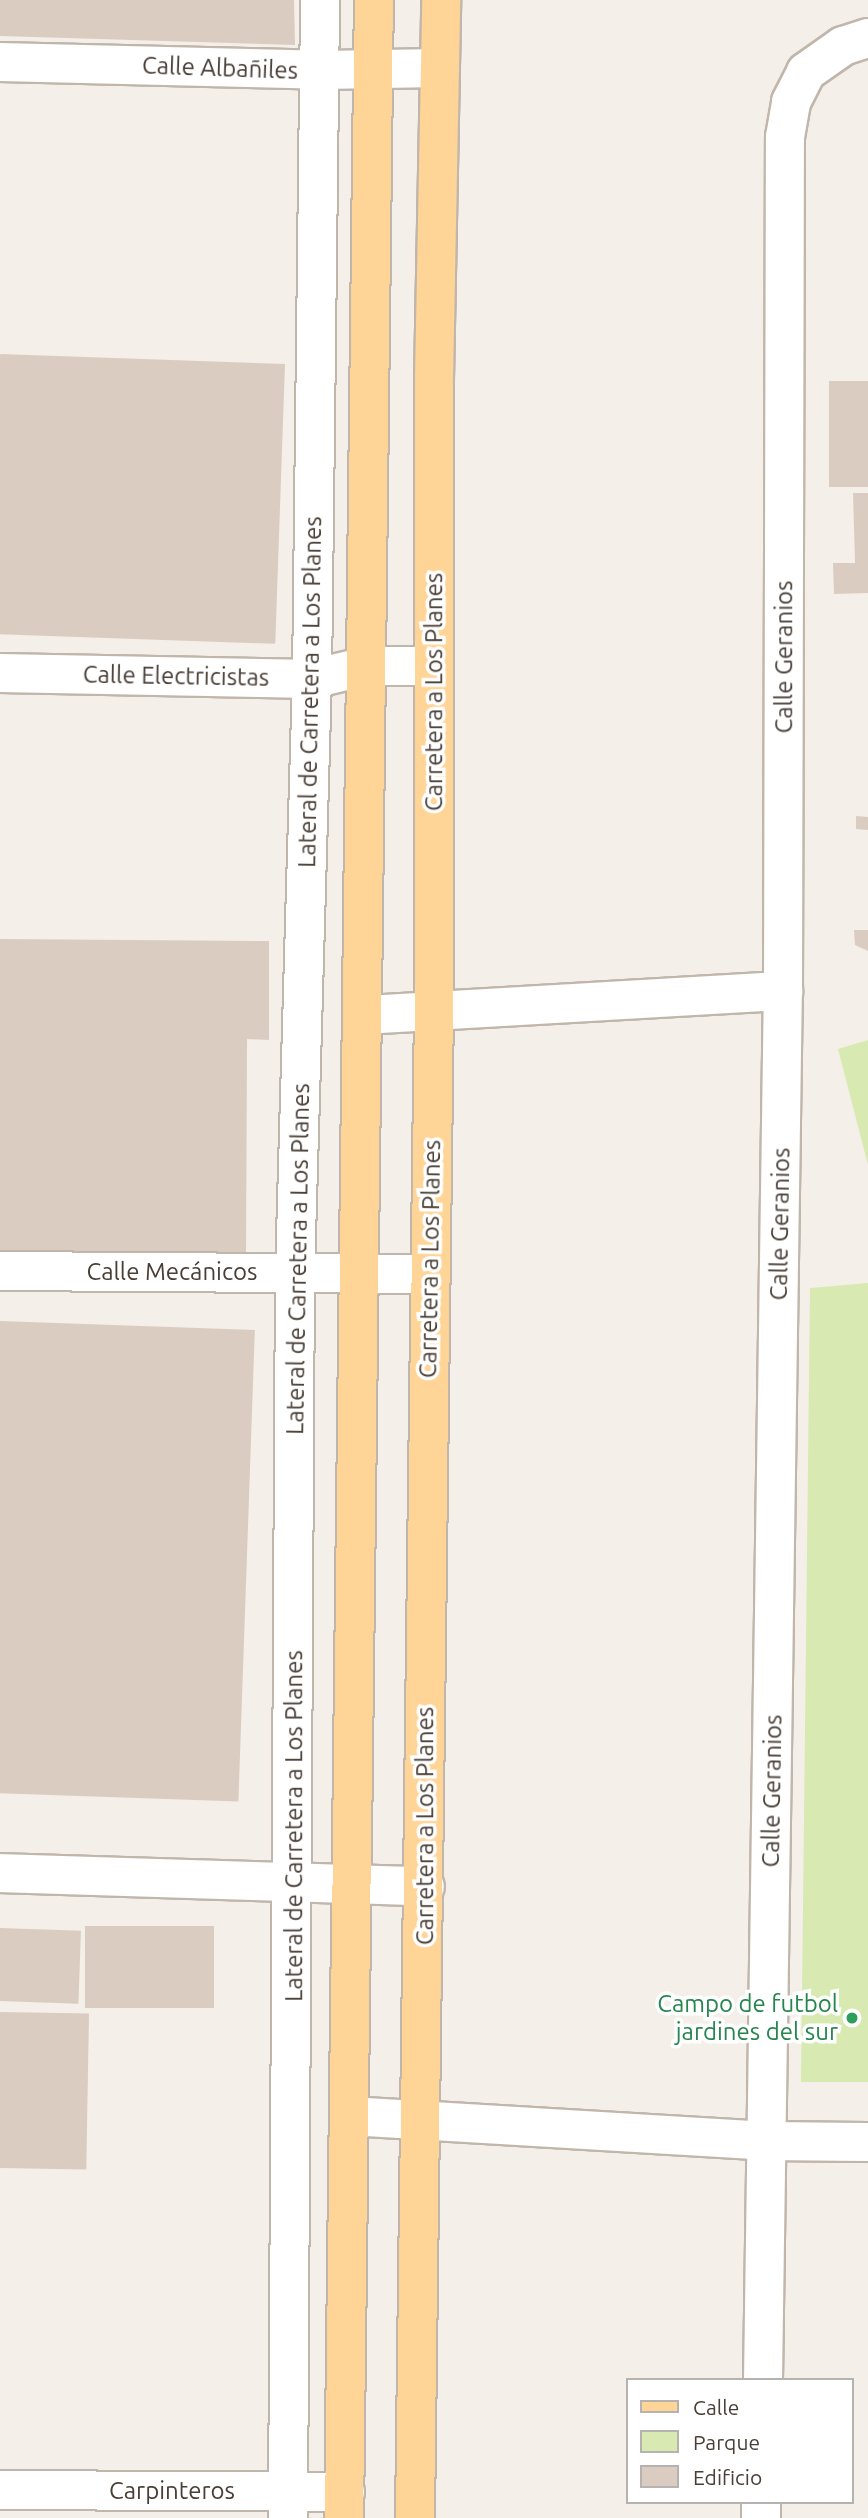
<!DOCTYPE html>
<html>
<head>
<meta charset="utf-8">
<style>
  body { margin:0 }
  #map { position:relative; width:868px; height:2518px; overflow:hidden; background:#f5efe9; font-family:Ubuntu,sans-serif }
  div>[style] { position:absolute }
  .green>* { inset:0; background:#d8eab1 }
  .building>* { inset:0; background:#daccc1; transform-origin:0 0 }
  .roads { filter:drop-shadow(2px 0 #c1b6ab) drop-shadow(-2px 0 #c1b6ab) drop-shadow(0 2px #c1b6ab) drop-shadow(0 -2px #c1b6ab) }
  .minor>* { height:38px; margin:-19px; padding:0 19px; transform-origin:19px; border-radius:19px; background:#fff }
  .major>* { height:38px; margin:-19px; padding:0 19px; transform-origin:19px; border-radius:19px; background:#ffd497 }
  .dots>* { width:19px; height:19px; translate:-50% -50%; box-sizing:border-box; border:4px solid #fff; border-radius:50% }
  span { translate:-50% -50%; white-space:nowrap; text-align:center; line-height:1.15; -webkit-text-stroke:7px #fff; paint-order:stroke }
  .street-label { font-size:24px; color:#493f37 }
  .leisure-label { font-size:24px; color:#27864d }
  .right { translate:-100% -50%; text-align:right }
  .legend { position:absolute; left:626px; top:2378px; width:228px; height:126px; box-sizing:border-box; background:#fff; border:2px solid #b6b2af; margin:0; padding:9px 12px; list-style:none; font-size:21px; color:#493f37 }
  .legend li { display:flex; align-items:center; gap:14px; height:35px }
  .legend b { width:35px; border:2px solid #b6b2af }
</style>
</head>
<body>
<div id="map">
  <div class="green">
    <div style="clip-path:polygon(868px 1040px,868px 1165px,838px 1049px)"></div>
    <div style="clip-path:polygon(868px 1283px,868px 2082px,801px 2082px,810px 1288px)"></div>
  </div>
  <div class="building">
    <div style="clip-path:polygon(0 0,294px 0,295px 45px,0 36px)"></div>
    <div style="left:285px;top:364px;width:280px;height:285px;rotate:92deg"></div>
    <div style="left:868px;top:381px;width:106px;height:39px;rotate:90deg"></div>
    <div style="clip-path:polygon(853px 493px,868px 493px,868px 593px,834px 594px,833px 563px,855px 563px)"></div>
    <div style="clip-path:polygon(856px 816px,868px 817px,868px 830px,856px 829px)"></div>
    <div style="clip-path:polygon(854px 930px,868px 930px,868px 951px,855px 945px)"></div>
    <div style="clip-path:polygon(0 939px,269px 941px,269px 1040px,247px 1039px,246px 1255px,0 1254px)"></div>
    <div style="left:0;top:1321px;width:255px;height:472px;rotate:2deg"></div>
    <div style="left:85px;top:1926px;width:129px;height:82px"></div>
    <div style="left:0;top:1928px;width:81px;height:73px;rotate:2deg"></div>
    <div style="left:0;top:2012px;width:89px;height:156px;rotate:1deg"></div>
  </div>
  <div class="roads">
    <div class="minor">
      <div style="left:0;top:62px;width:321px;rotate:1.4deg"></div>
      <div style="left:321px;top:70px;width:119px;rotate:-1deg"></div>
      <div style="left:0;top:673px;width:312px;rotate:1.1deg"></div>
      <div style="left:312px;top:679px;width:56px;rotate:-13.5deg"></div>
      <div style="left:366px;top:666px;width:68px"></div>
      <div style="left:364px;top:1015px;width:420px;rotate:-3.3deg"></div>
      <div style="left:0;top:1271px;width:428px;rotate:0.4deg"></div>
      <div style="left:0;top:1873px;width:425px;rotate:1.8deg"></div>
      <div style="left:349px;top:2116px;width:419px;rotate:3.4deg"></div>
      <div style="left:767px;top:2141px;width:101px;rotate:0.6deg"></div>
      <div style="left:763px;top:2380px;width:1389px;rotate:-89.18deg"></div>
      <div style="left:783px;top:991px;width:854px;rotate:-89.87deg"></div>
      <div style="left:785px;top:137px;width:36px;rotate:-80deg"></div>
      <div style="left:791px;top:102px;width:34px;rotate:-63deg"></div>
      <div style="left:806px;top:72px;width:45px;rotate:-35.1deg"></div>
      <div style="left:843px;top:46px;width:26px;rotate:-18deg"></div>
      <div style="left:0;top:2490px;width:345px;rotate:0.3deg"></div>
      <div style="left:288px;top:2518px;width:1246px;rotate:-89.68deg"></div>
      <div style="left:295px;top:1272px;width:593px;rotate:-88.36deg"></div>
      <div style="left:312px;top:679px;width:679px;rotate:-89.32deg"></div>
      <div style="left:761px;top:2518px;width:16px;rotate:-90deg"></div>
    </div>
    <div class="major">
      <div style="left:344px;top:2518px;width:2518px;rotate:-89.32deg"></div>
      <div style="left:415px;top:2518px;width:1507px;rotate:-89.28deg"></div>
      <div style="left:434px;top:1011px;width:632px;rotate:-90deg"></div>
      <div style="left:434px;top:379px;width:379px;rotate:-88.9deg"></div>
    </div>
  </div>
  <div class="dots">
    <div style="left:852px;top:2018px;background:#2e9e5b"></div>
  </div>
  <div class="street-label">
    <span style="left:220px;top:68px;rotate:2deg">Calle Albañiles</span>
    <span style="left:784px;top:657px;rotate:-90deg">Calle Geranios</span>
    <span style="left:176px;top:676px;rotate:1deg">Calle Electricistas</span>
    <span style="left:310px;top:692px;rotate:-89deg">Lateral de Carretera a Los Planes</span>
    <span style="left:434px;top:692px;rotate:-90deg">Carretera a Los Planes</span>
    <span style="left:780px;top:1224px;rotate:-89deg">Calle Geranios</span>
    <span style="left:298px;top:1259px;rotate:-89deg">Lateral de Carretera a Los Planes</span>
    <span style="left:430px;top:1259px;rotate:-89deg">Carretera a Los Planes</span>
    <span style="left:172px;top:1272px">Calle Mecánicos</span>
    <span style="left:772px;top:1791px;rotate:-89deg">Calle Geranios</span>
    <span style="left:294px;top:1826px;rotate:-90deg">Lateral de Carretera a Los Planes</span>
    <span style="left:425px;top:1826px;rotate:-90deg">Carretera a Los Planes</span>
    <span style="left:172px;top:2491px">Carpinteros</span>
  </div>
  <div class="leisure-label">
    <span class="right" style="left:838px;top:2018px">Campo de futbol<br>jardines del sur</span>
  </div>
  <ul class="legend">
  <li><b style="height:9px;background:#ffd497"></b>Calle</li>
  <li><b style="height:19px;background:#d8eab1"></b>Parque</li>
  <li><b style="height:19px;background:#daccc1"></b>Edificio</li>
  </ul>
</div>
</body>
</html>
